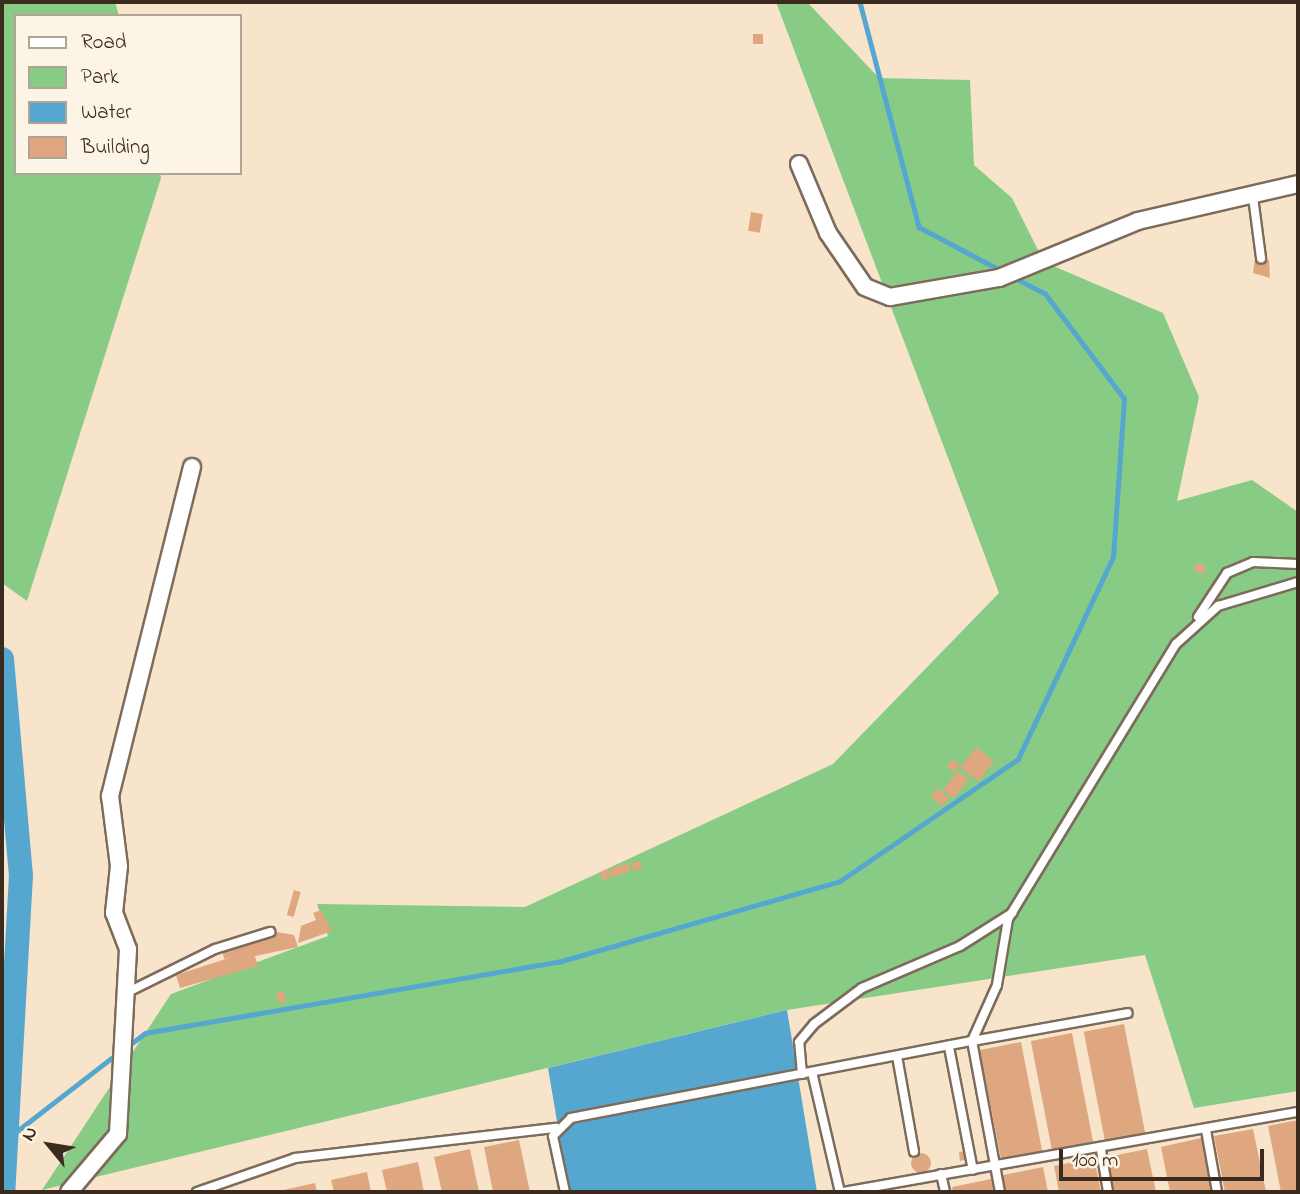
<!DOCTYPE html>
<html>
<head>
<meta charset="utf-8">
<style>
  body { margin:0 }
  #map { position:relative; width:1300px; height:1194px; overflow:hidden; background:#f7e4cb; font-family:"Indie Flower",sans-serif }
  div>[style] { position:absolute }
  .green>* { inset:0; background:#87cb84 }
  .water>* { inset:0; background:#56a7d0 }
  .stream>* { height:4.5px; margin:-2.25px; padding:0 2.25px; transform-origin:2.25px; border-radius:2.25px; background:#56a7d0 }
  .river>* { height:24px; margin:-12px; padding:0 12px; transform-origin:12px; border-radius:12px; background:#56a7d0 }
  .building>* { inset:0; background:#dfa780; transform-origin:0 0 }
  .round { border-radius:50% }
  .roads { filter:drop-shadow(2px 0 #7d6b5b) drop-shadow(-2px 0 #7d6b5b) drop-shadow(0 2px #7d6b5b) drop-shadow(0 -2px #7d6b5b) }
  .service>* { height:8px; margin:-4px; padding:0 4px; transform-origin:4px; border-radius:4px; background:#fff }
  .minor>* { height:16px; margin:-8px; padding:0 8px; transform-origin:8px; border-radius:8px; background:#fff }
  span { translate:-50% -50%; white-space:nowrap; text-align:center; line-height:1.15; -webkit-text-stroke:6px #fcf5e5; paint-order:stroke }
  .frame { position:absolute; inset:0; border:4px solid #3b2a1e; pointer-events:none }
  .legend { position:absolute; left:14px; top:14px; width:228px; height:161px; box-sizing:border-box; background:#fcf5e5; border:2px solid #afa495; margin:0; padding:9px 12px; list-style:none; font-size:21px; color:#3b2a1e }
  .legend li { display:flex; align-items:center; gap:14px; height:35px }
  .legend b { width:35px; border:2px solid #afa495 }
  .north { position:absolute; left:14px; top:1110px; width:70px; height:70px; -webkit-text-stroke:5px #fcf5e5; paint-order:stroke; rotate:300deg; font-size:19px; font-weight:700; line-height:28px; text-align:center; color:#3b2a1e }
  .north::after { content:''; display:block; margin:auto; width:24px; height:32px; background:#3b2a1e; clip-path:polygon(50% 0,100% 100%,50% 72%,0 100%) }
  .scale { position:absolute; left:1059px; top:1149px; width:205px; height:32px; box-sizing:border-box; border:4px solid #3b2a1e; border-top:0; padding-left:9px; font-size:21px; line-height:24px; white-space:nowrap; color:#3b2a1e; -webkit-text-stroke:5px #fcf5e5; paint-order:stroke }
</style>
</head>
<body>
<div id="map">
  <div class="green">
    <div style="clip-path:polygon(2px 2px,115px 2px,119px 16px,16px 16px,16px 173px,160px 173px,161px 178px,27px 601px,2px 583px)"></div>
    <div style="clip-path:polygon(776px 2px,807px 2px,879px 78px,970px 80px,974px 165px,1012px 198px,1044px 262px,1163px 313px,1199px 397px,1177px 501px,1252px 480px,1298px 512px,1298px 1091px,1194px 1108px,1145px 955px,787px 1010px,42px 1190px,171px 994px,328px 936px,317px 904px,525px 907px,833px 764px,999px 593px)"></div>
  </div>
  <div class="water">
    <div style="clip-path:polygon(787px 1010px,817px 1192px,569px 1192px,548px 1068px)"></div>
  </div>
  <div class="stream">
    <div style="left:860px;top:2px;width:233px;rotate:75.3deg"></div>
    <div style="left:919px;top:227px;width:94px;rotate:27.9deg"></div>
    <div style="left:128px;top:1046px;width:21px;rotate:-37deg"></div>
    <div style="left:145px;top:1033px;width:419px;rotate:-9.8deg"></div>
    <div style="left:558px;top:962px;width:293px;rotate:-16deg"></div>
    <div style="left:840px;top:881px;width:216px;rotate:-34.4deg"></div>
    <div style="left:1018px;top:759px;width:223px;rotate:-64.8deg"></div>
    <div style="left:1113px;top:557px;width:158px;rotate:-86deg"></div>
    <div style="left:1124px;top:399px;width:131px;rotate:-127deg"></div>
    <div style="left:1045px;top:294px;width:37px;rotate:-153deg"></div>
    <div style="left:8px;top:1138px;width:139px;rotate:-37.7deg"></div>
  </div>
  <div class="river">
    <div style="left:2px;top:659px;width:217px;rotate:85deg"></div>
    <div style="left:21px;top:875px;width:318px;rotate:93.2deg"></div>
  </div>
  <div class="building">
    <div style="left:753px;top:34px;width:10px;height:10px"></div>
    <div style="left:751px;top:212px;width:12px;height:19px;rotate:9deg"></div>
    <div style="clip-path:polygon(1255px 259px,1269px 260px,1270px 278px,1253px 273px)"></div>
    <div style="left:1197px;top:562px;width:10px;height:9px;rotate:24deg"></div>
    <div style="left:976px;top:747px;width:23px;height:26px;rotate:38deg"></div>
    <div style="left:953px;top:759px;width:9px;height:10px;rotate:41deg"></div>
    <div style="left:958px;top:771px;width:14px;height:24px;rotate:39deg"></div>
    <div style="left:938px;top:788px;width:15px;height:11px;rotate:42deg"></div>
    <div style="left:640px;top:861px;width:8px;height:9px;rotate:76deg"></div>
    <div style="left:628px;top:863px;width:9px;height:19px;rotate:72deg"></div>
    <div style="left:608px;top:869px;width:9px;height:9px;rotate:69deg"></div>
    <div style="left:294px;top:890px;width:7px;height:26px;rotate:16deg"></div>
    <div style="clip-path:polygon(321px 910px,332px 931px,298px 943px,301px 926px,316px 920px,313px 913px)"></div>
    <div style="clip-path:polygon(277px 932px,294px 935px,298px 947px,255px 956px,258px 966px,180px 988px,176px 975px,235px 956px,224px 959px,222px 949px)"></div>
    <div style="left:284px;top:991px;width:11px;height:8px;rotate:80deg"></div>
    <div style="left:1124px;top:1024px;width:112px;height:41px;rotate:79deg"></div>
    <div style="left:1072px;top:1033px;width:111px;height:42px;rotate:79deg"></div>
    <div style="left:1021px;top:1042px;width:111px;height:42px;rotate:79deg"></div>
    <div style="clip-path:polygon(1298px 1120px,1298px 1192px,1281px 1192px,1268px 1126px)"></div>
    <div style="clip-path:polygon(1253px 1129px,1266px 1192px,1225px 1192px,1214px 1136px)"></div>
    <div style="clip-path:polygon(1201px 1138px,1211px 1192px,1170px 1192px,1161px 1147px)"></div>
    <div style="clip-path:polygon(519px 1140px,530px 1192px,493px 1192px,484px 1147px)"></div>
    <div style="clip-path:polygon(470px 1149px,479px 1192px,442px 1192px,434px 1157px)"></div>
    <div style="clip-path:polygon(1147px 1149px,1156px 1192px,1114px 1192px,1107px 1157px)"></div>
    <div style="clip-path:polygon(966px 1151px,967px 1159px,960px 1161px,959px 1152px)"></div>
    <div class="round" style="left:911px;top:1153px;width:20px;height:20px"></div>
    <div style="clip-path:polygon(1094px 1158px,1101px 1192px,1059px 1192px,1054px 1166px)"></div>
    <div style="clip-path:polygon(418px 1162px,424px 1192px,387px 1192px,382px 1170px)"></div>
    <div style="clip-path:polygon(1043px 1167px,1048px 1192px,1006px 1192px,1003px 1175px)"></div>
    <div style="clip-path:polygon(367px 1172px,371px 1192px,334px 1192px,331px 1180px)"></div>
    <div style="clip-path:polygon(991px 1179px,994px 1192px,953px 1192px,952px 1187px)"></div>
    <div style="clip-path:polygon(315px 1183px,317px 1192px,279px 1192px,279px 1191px)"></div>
  </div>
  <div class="roads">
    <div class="service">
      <div style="left:1253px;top:197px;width:62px;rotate:82.5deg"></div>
      <div style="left:1198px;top:617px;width:53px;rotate:-56.6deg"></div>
      <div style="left:1227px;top:573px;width:28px;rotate:-23deg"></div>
      <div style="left:1253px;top:562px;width:45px;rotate:2.5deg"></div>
      <div style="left:128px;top:992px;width:97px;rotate:-26.3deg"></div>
      <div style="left:215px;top:949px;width:58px;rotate:-17.2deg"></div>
      <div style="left:949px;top:1047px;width:125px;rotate:79deg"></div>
      <div style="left:897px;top:1056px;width:97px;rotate:79.9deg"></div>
      <div style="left:812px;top:1072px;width:123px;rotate:76.9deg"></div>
      <div style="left:802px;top:1074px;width:32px;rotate:-95deg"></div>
      <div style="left:799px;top:1042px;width:23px;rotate:-50deg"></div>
      <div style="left:814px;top:1024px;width:60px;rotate:-36.9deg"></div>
      <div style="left:862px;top:988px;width:107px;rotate:-23.2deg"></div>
      <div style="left:960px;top:946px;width:62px;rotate:-32.4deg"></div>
      <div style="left:1206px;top:1130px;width:63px;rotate:79.9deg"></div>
      <div style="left:1101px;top:1150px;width:43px;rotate:80.5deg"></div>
      <div style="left:941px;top:1174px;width:18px;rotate:77deg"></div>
      <div style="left:197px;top:1192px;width:104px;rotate:-19.1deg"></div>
      <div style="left:295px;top:1158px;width:263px;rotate:-6.6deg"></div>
      <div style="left:565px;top:1192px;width:57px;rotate:-102.1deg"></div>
      <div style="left:553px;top:1136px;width:25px;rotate:-45deg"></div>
      <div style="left:571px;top:1118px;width:408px;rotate:-10.9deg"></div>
      <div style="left:972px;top:1041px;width:61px;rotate:-65.9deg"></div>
      <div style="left:997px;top:985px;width:67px;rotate:-80.5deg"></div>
      <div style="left:1008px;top:919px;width:322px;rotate:-58.6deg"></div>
      <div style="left:1176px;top:644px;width:57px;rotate:-42.1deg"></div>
      <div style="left:1218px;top:606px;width:84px;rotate:-16.7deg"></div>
      <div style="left:843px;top:1192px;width:462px;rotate:-10deg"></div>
      <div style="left:1000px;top:1192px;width:154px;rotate:-100.5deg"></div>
      <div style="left:972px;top:1041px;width:158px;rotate:-10.2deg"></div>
    </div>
    <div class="minor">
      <div style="left:799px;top:164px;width:75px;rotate:67.2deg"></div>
      <div style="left:828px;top:233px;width:65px;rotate:55.6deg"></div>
      <div style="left:865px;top:287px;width:27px;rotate:22deg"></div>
      <div style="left:890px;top:297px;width:111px;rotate:-9.9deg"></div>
      <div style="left:999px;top:278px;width:150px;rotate:-22.3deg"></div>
      <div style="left:1138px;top:221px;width:164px;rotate:-13deg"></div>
      <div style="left:69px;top:1192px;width:76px;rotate:-49.8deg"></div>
      <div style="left:118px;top:1134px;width:185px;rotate:-86.9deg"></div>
      <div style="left:128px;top:949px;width:39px;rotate:-111deg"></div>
      <div style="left:114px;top:913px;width:47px;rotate:-83.9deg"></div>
      <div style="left:119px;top:866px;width:71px;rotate:-97.3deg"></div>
      <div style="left:110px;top:796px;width:339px;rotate:-76deg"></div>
    </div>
  </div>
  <div class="frame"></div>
  <ul class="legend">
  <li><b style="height:9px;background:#fff"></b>Road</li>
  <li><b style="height:19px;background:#87cb84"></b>Park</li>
  <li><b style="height:19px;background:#56a7d0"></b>Water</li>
  <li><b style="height:19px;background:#dfa780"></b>Building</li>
  </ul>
  <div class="north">N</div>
  <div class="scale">100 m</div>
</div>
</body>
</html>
